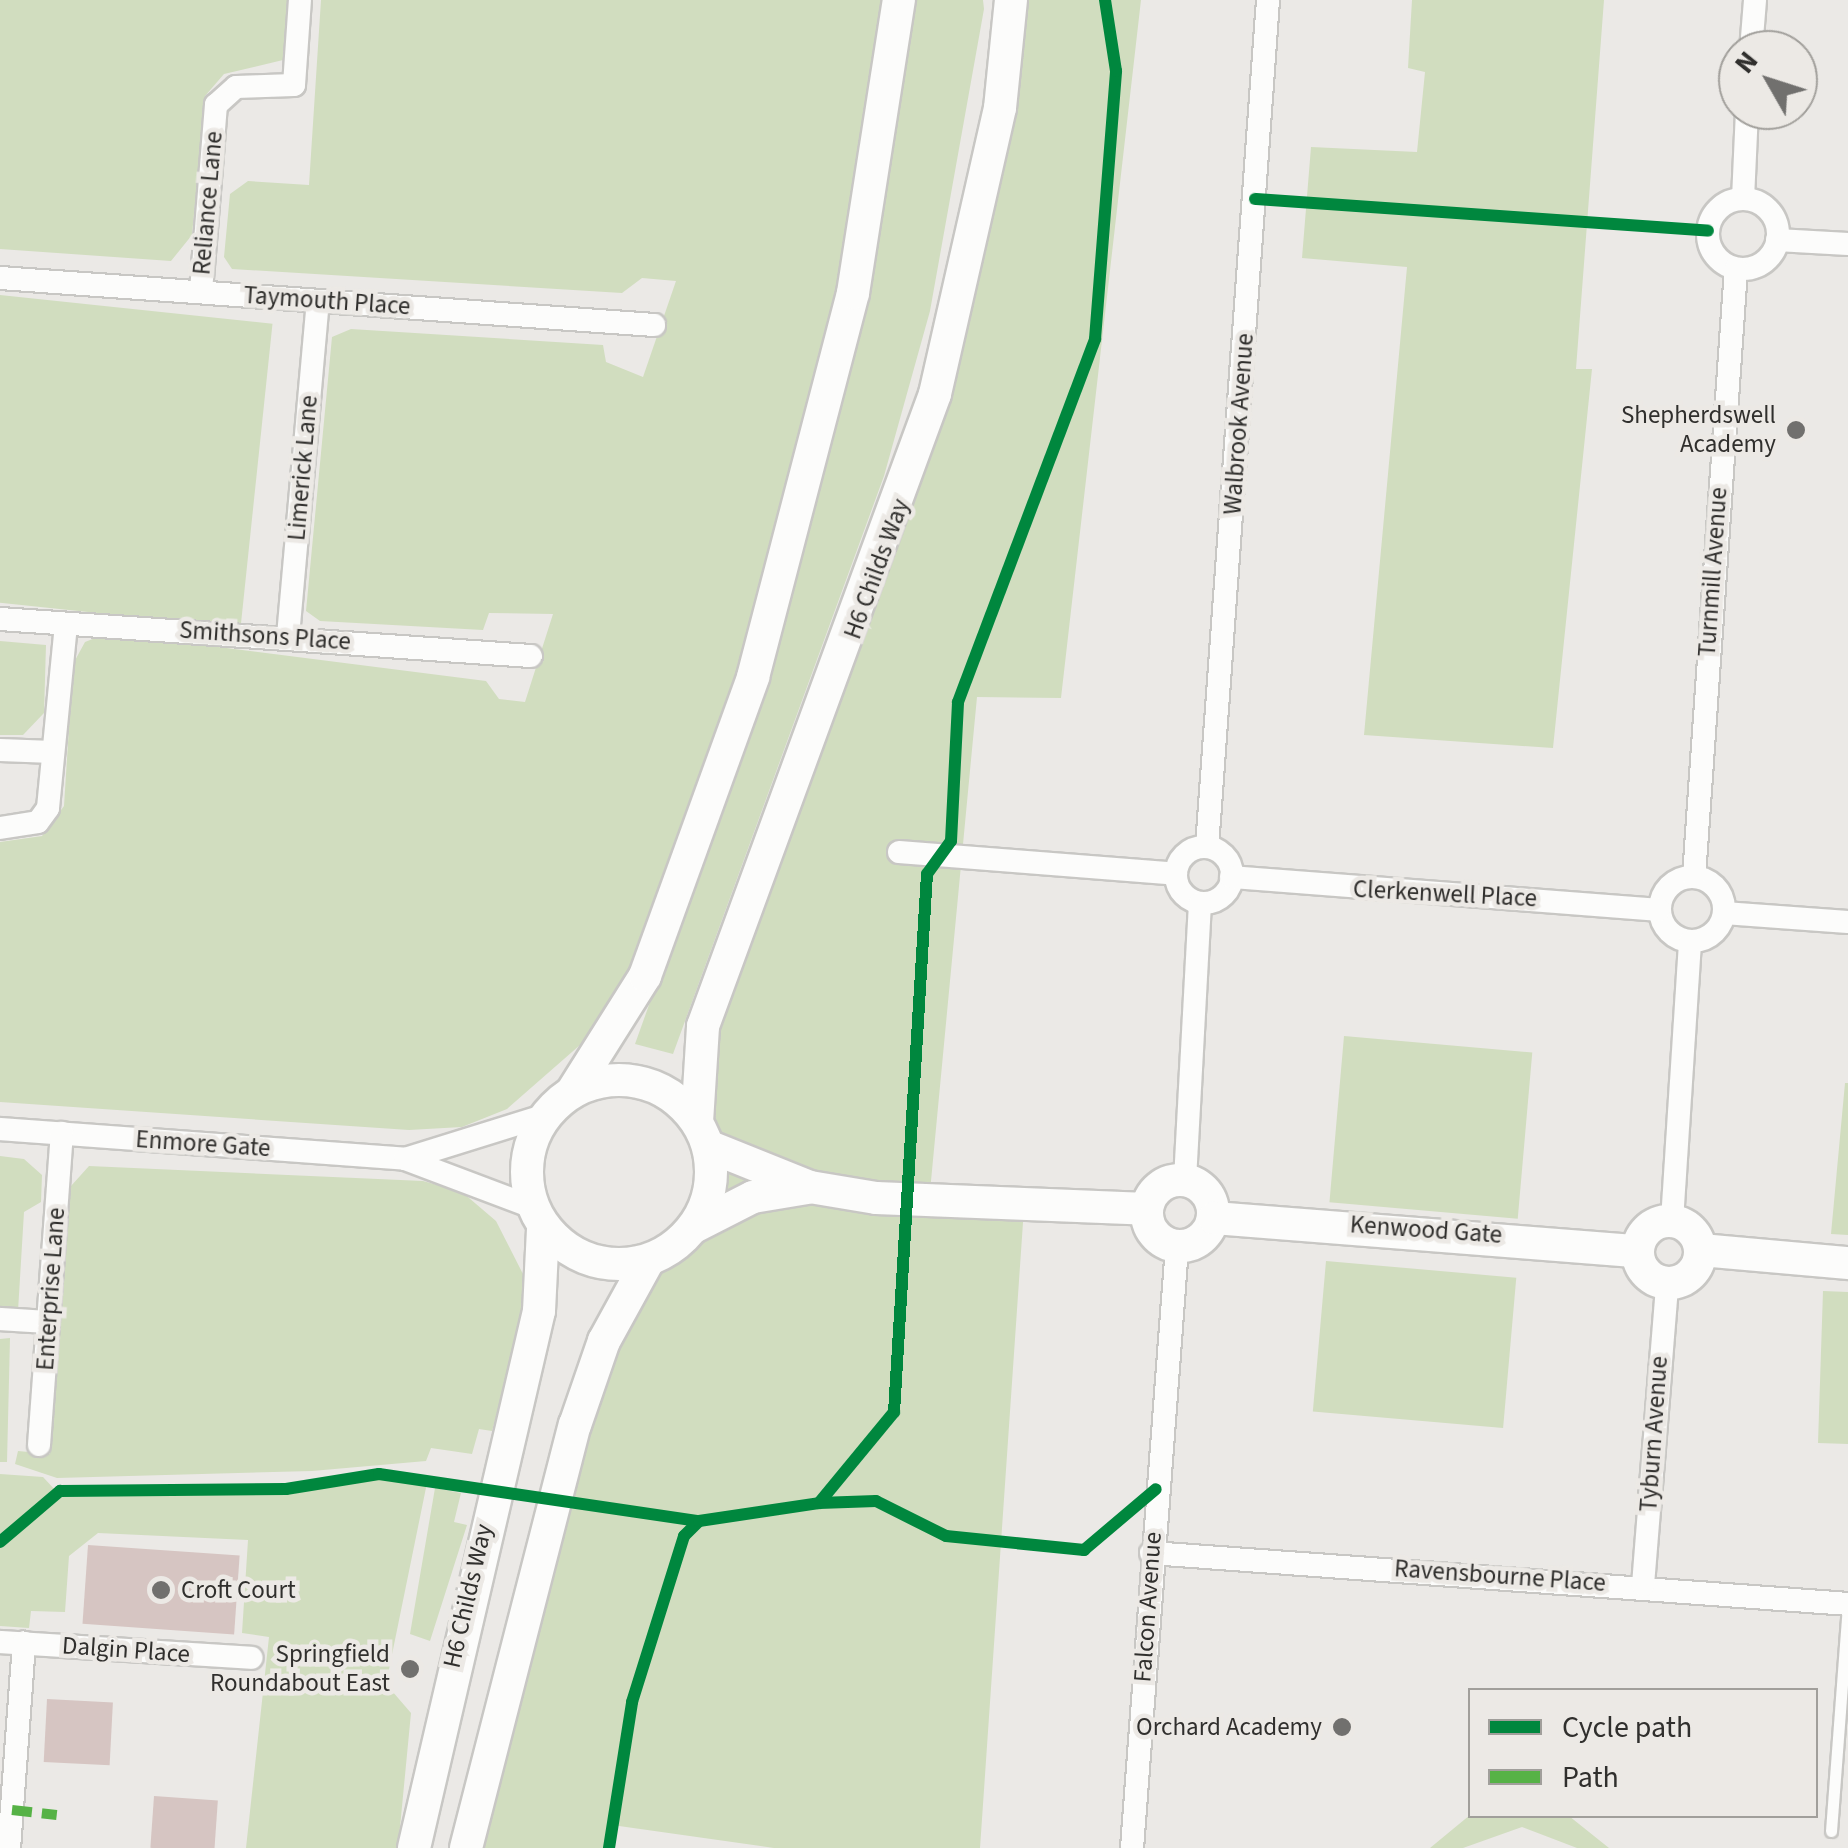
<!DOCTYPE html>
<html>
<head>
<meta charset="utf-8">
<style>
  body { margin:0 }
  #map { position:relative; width:1848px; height:1848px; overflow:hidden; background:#ebe9e6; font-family:"Source Sans 3",sans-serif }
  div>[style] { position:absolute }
  .green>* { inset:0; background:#d1ddbf; transform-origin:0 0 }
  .building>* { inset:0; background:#d6c5c2; transform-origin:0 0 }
  .roads { filter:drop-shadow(2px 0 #c8c7c4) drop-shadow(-2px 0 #c8c7c4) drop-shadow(0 2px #c8c7c4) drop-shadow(0 -2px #c8c7c4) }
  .lane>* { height:11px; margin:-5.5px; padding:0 5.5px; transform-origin:5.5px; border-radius:5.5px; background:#fcfcfb }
  .street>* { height:22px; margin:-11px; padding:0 11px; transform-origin:11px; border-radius:11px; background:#fcfcfb }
  .street>.ring { margin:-11px; padding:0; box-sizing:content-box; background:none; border:22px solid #fcfcfb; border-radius:50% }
  .secondary>* { height:32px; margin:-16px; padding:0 16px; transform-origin:16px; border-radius:16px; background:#fcfcfb }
  .secondary>.ring { margin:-16px; padding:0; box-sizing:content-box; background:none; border:32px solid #fcfcfb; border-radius:50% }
  .quiet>* { height:10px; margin-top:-5px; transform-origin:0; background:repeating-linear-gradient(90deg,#56b246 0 20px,transparent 0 30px) }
  .cycleway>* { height:12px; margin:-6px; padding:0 6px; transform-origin:6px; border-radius:6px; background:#00873e }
  .dots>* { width:28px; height:28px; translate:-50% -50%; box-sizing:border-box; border:5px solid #ece9e5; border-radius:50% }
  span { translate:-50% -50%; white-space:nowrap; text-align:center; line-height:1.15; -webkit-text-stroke:9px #ece9e5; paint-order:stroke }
  .street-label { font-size:25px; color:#302f2d }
  .poi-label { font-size:25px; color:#302f2d }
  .right { translate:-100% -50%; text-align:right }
  .left { translate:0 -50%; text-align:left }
  .legend { position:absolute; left:1468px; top:1688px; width:350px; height:130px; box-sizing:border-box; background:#ece9e5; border:2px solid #a19f9b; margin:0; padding:12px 18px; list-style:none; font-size:30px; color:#302f2d }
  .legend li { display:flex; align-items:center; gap:20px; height:50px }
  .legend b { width:50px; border:2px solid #a19f9b }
  .north { position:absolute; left:1718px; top:30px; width:100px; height:100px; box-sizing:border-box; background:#ece9e5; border:2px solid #a19f9b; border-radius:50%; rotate:309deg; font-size:28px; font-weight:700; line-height:40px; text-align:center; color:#302f2d }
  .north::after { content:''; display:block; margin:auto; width:35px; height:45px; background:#71706e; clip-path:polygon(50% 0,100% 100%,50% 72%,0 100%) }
</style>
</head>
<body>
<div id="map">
  <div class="green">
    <div style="clip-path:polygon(0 0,289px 0,283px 60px,224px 74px,205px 96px,192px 235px,171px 261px,0 249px)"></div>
    <div style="clip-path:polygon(321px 0,884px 0,840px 283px,751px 629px,641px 953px,588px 1038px,507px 1109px,462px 1127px,409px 1130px,0 1102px,0 842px,42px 836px,64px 806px,73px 664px,85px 642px,108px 633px,486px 681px,499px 699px,525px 702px,553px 614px,489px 613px,483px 630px,320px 621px,306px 611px,332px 337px,351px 329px,603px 345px,606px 362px,643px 377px,676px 281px,642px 278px,622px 293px,232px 269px,224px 257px,230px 194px,248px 181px,309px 185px)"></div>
    <div style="clip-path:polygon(916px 0,983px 0,984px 9px,930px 311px,884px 476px,673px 1054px,635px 1044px,770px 667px,839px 410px)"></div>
    <div style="clip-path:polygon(1011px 0,1141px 0,1061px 698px,977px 697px,931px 1181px,931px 1204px,1024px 1208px,980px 1848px,774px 1848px,612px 1825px,609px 1848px,466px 1848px,541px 1542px,648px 1261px,694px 1227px,707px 1201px,695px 1075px,900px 508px)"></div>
    <div style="clip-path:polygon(1412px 0,1604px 0,1576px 369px,1592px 369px,1553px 748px,1364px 735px,1407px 267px,1302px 258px,1311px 147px,1417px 152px,1425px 72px,1408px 68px)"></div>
    <div style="left:0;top:295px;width:274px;height:306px;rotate:6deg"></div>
    <div style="clip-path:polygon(0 641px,46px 645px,44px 713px,23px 735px,0 735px)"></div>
    <div style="left:1344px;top:1036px;width:189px;height:167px;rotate:5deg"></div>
    <div style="clip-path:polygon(1845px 1083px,1848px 1083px,1848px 1235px,1831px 1234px)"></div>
    <div style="clip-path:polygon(0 1156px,24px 1159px,42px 1175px,41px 1202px,24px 1212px,18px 1311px,0 1307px)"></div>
    <div style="clip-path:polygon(89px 1166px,423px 1181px,462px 1192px,496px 1221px,524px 1276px,524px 1316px,492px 1431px,479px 1429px,472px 1454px,431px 1448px,426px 1461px,312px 1471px,57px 1478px,15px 1464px,18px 1451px,50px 1454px,71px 1186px)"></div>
    <div style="left:1326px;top:1261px;width:191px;height:151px;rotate:5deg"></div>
    <div style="clip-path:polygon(1823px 1291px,1848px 1292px,1848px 1444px,1818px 1443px)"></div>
    <div style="clip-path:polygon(10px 1338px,7px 1462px,0 1462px,0 1339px)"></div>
    <div style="clip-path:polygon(0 1474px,43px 1477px,57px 1492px,428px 1478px,386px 1684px,411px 1713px,398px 1848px,246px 1848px,269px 1637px,242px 1633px,248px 1540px,98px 1533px,69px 1556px,65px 1612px,31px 1611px,29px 1628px,0 1626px)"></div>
    <div style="clip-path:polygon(435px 1488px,461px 1493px,454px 1522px,467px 1525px,430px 1641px,410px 1634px)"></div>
    <div style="clip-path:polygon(1470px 1815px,1569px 1816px,1609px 1848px,1577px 1848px,1522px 1827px,1463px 1848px,1430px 1848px)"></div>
  </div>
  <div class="building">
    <div style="left:88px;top:1545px;width:152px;height:79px;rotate:4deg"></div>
    <div style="left:47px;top:1699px;width:66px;height:63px;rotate:3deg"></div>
    <div style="left:154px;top:1796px;width:64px;height:52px;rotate:4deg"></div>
  </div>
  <div class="roads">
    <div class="lane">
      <div style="left:1831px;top:1831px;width:228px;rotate:-85.7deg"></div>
    </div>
    <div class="street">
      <div style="left:1751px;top:50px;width:50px;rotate:-85.4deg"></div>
      <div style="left:1743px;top:199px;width:89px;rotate:-87.4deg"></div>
      <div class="ring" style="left:1708px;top:199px;width:48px;height:48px"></div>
      <div style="left:1777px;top:240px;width:71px;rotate:3.2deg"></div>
      <div style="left:0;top:278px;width:656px;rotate:4.11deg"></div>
      <div style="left:201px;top:291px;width:187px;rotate:-85.4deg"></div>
      <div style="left:216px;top:105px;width:27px;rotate:-42deg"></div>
      <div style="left:236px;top:87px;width:58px;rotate:-2deg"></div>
      <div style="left:294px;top:85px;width:85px;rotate:-86deg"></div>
      <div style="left:0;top:619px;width:532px;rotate:3.99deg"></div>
      <div style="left:288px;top:636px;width:336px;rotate:-84.9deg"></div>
      <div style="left:0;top:750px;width:53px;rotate:2.2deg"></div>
      <div style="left:0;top:828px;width:38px;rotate:-9deg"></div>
      <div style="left:38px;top:822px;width:17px;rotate:-54deg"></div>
      <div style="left:48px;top:808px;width:185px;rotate:-84.4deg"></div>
      <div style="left:1207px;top:847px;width:849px;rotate:-85.88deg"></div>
      <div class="ring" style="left:1176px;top:847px;width:34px;height:34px"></div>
      <div style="left:899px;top:852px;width:278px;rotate:4.5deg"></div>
      <div class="ring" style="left:1660px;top:877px;width:42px;height:42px"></div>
      <div style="left:1231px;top:877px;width:429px;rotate:4.4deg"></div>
      <div style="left:1694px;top:877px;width:610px;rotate:-86.05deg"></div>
      <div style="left:1724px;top:913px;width:124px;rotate:4.2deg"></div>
      <div style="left:0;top:1129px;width:406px;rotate:4.2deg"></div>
      <div style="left:405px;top:1159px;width:136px;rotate:20.7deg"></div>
      <div style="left:405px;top:1159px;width:148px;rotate:-17.3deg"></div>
      <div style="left:1185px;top:1180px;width:277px;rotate:-86.9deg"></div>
      <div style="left:1672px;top:1221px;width:280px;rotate:-86.3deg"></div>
      <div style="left:0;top:1319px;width:48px;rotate:3.6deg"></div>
      <div style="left:39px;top:1445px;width:313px;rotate:-85.8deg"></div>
      <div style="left:1151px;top:1553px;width:699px;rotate:4.18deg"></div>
      <div style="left:1643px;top:1585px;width:302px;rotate:-85.4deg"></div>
      <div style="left:0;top:1642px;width:252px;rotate:3.6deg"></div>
      <div style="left:9px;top:1848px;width:206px;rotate:-85.8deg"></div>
      <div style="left:1132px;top:1848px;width:603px;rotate:-85.72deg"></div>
    </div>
    <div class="secondary">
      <div class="ring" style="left:527px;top:1080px;width:152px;height:152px"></div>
      <div style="left:572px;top:1092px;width:137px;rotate:-57.8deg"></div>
      <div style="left:645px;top:976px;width:318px;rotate:-70.1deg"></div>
      <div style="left:753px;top:677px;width:397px;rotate:-75.4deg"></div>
      <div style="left:853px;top:293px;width:297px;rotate:-81.1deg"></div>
      <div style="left:697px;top:1122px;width:96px;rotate:-86.4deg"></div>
      <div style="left:703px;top:1026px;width:673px;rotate:-69.84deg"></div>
      <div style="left:935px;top:394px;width:293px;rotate:-77.2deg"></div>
      <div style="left:1000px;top:108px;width:109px;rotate:-84.2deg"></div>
      <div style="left:708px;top:1146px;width:110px;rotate:21.9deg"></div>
      <div style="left:810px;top:1187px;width:67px;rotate:9.5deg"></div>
      <div style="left:876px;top:1198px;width:271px;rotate:2.3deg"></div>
      <div class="ring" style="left:1147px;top:1180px;width:34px;height:34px"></div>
      <div style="left:1214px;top:1218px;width:424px;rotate:4.5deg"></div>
      <div class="ring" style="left:1638px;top:1221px;width:30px;height:30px"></div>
      <div style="left:694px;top:1227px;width:66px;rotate:-27deg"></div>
      <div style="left:753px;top:1197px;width:55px;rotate:-9.5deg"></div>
      <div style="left:1701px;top:1250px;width:148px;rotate:5.1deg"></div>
      <div style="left:414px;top:1848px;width:551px;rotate:-76.9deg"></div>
      <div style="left:539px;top:1311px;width:83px;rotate:-87.2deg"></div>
      <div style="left:466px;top:1848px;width:437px;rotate:-75.6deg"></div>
      <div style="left:575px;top:1425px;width:89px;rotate:-71deg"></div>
      <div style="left:604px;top:1341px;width:91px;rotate:-61.2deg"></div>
    </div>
  </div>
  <div class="quiet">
    <div style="left:12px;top:1810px;width:45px;rotate:6.3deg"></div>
  </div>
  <div class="cycleway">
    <div style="left:1255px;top:199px;width:454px;rotate:4deg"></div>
    <div style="left:819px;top:1503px;width:57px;rotate:-2deg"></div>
    <div style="left:876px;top:1501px;width:78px;rotate:26.6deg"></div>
    <div style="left:946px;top:1536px;width:139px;rotate:5.8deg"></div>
    <div style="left:1084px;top:1550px;width:94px;rotate:-40.3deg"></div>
    <div style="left:0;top:1542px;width:79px;rotate:-40.4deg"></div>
    <div style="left:60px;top:1491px;width:226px;rotate:-0.5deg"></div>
    <div style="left:286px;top:1489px;width:94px;rotate:-9.2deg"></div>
    <div style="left:379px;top:1474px;width:323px;rotate:8.4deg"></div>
    <div style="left:609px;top:1848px;width:148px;rotate:-81deg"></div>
    <div style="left:632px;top:1702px;width:174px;rotate:-72.6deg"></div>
    <div style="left:684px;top:1536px;width:21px;rotate:-45deg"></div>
    <div style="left:699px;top:1521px;width:121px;rotate:-8.5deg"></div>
    <div style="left:819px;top:1503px;width:118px;rotate:-50.5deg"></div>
    <div style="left:894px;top:1412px;width:539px;rotate:-86.49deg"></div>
    <div style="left:927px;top:874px;width:41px;rotate:-54deg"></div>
    <div style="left:951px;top:841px;width:139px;rotate:-87.1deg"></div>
    <div style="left:958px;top:702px;width:388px;rotate:-69.3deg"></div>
    <div style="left:1095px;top:339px;width:269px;rotate:-85.5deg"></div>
    <div style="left:1116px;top:71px;width:72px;rotate:-98.8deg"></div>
  </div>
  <div class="dots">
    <div style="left:1796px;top:430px;background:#71706e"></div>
    <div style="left:161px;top:1590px;background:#71706e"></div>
    <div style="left:410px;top:1669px;background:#71706e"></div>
    <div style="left:1342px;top:1727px;background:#71706e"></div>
  </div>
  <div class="street-label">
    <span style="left:208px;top:203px;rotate:-85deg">Reliance Lane</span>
    <span style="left:327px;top:301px;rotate:4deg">Taymouth Place</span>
    <span style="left:1239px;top:424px;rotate:-86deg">Walbrook Avenue</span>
    <span style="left:303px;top:468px;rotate:-85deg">Limerick Lane</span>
    <span style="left:877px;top:569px;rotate:-70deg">H6 Childs Way</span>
    <span style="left:1713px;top:572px;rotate:-86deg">Turnmill Avenue</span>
    <span style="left:265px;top:636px;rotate:4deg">Smithsons Place</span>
    <span style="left:1445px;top:894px;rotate:3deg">Clerkenwell Place</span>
    <span style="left:203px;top:1144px;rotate:4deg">Enmore Gate</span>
    <span style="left:1426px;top:1230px;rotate:4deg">Kenwood Gate</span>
    <span style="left:51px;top:1289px;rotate:-86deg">Enterprise Lane</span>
    <span style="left:1654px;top:1434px;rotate:-86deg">Tyburn Avenue</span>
    <span style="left:1500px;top:1576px;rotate:4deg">Ravensbourne Place</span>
    <span style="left:468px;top:1596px;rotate:-77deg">H6 Childs Way</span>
    <span style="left:1148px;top:1607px;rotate:-86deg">Falcon Avenue</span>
    <span style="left:126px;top:1650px;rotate:4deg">Dalgin Place</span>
  </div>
  <div class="poi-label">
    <span class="right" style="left:1776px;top:430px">Shepherdswell<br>Academy</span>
    <span class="left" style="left:181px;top:1590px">Croft Court</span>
    <span class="right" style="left:390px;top:1669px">Springfield<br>Roundabout East</span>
    <span class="right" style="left:1322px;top:1727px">Orchard Academy</span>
  </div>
  <ul class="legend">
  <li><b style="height:12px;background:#00873e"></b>Cycle path</li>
  <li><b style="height:12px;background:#56b246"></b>Path</li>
  </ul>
  <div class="north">N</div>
</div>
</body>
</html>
